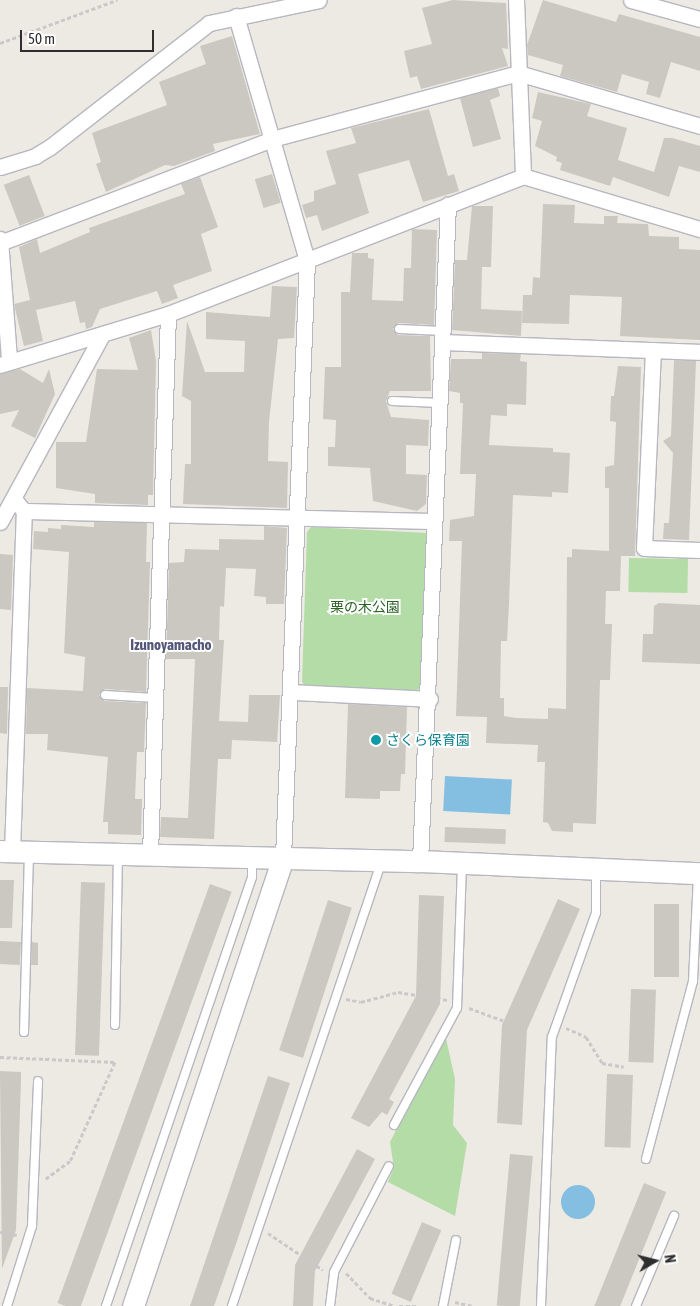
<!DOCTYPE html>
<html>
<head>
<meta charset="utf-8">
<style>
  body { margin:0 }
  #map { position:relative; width:700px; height:1306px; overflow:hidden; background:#edeae3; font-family:"Asap Condensed","Noto Sans JP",sans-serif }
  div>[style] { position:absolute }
  .green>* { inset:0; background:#b3dca7; transform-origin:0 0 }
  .water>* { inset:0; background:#84bee1; transform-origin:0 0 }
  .round { border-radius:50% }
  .building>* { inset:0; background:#cac8c0; transform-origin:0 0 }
  .path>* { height:3px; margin-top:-1.5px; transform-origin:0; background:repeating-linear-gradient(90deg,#c9c9c9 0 4px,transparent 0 6.5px) }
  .roads { filter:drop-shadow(1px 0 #b6b7c0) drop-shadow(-1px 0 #b6b7c0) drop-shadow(0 1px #b6b7c0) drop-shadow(0 -1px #b6b7c0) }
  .lane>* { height:8px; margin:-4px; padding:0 4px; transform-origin:4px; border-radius:4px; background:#fff }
  .street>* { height:15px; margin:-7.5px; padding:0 7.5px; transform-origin:7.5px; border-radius:7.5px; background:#fff }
  .secondary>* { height:21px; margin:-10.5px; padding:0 10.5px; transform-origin:10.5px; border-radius:10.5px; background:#fff }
  .dots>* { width:14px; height:14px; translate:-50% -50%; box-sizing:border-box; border:2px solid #fff; border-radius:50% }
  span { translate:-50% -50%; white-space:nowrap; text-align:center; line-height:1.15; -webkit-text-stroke:4px #fff; paint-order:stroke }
  .park-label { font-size:14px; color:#2b6325 }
  .culture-label { font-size:14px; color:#0d838f }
  .left { translate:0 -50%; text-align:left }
  .neighbourhood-label { font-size:15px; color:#535679; font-weight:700 }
  .north { position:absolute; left:630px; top:1236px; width:50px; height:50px; -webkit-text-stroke:4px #fff; paint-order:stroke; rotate:82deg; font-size:14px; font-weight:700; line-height:20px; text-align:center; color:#2e2e2e }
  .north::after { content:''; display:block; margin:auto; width:18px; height:22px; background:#2e2e2e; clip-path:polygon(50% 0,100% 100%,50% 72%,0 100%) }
  .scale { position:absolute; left:20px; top:30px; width:134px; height:22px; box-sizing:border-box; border:2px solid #2e2e2e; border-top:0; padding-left:6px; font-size:15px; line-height:18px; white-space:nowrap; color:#2e2e2e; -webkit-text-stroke:4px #fff; paint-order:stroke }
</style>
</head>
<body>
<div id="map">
  <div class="green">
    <div style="clip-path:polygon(311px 527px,428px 533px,423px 686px,416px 691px,307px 687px,302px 682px,307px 532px)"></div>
    <div style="left:629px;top:558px;width:59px;height:34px;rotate:1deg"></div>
    <div style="clip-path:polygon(445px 1034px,455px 1079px,453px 1125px,467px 1143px,455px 1216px,388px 1182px,394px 1168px,390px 1142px)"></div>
  </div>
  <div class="water">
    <div style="left:445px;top:776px;width:67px;height:35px;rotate:3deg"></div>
    <div class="round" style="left:561px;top:1185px;width:34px;height:34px"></div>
  </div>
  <div class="building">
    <div style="clip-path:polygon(453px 0,506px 3px,508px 49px,502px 48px,508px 66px,421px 89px,417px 76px,410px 78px,404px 51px,432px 44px,422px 8px)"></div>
    <div style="clip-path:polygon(543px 0,616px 22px,619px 14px,700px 37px,700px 71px,671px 62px,660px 98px,646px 94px,649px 82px,622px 74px,617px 92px,560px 76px,563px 65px,528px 55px,527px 45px)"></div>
    <div style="clip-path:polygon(232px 36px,260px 134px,213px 144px,215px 151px,174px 166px,165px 165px,106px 192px,96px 164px,101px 162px,92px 133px,167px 105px,159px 82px,206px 64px,200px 46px)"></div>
    <div style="clip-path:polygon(498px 88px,500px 96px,490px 100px,501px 139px,473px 147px,460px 98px)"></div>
    <div style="clip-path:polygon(538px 92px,591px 104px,587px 116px,627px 128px,618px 160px,654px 172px,664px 138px,672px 138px,700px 146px,700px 172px,679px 166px,669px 197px,613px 177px,610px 186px,560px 170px,562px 163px,556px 161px,557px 157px,535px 146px,542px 121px,532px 118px)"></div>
    <div style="clip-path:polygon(429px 109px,448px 176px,454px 174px,459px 191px,423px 202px,409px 160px,358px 174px,369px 213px,322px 231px,317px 215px,306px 218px,302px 205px,314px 201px,314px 191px,336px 184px,326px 151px,356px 143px,351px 128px)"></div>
    <div style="left:272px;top:174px;width:30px;height:18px;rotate:73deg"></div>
    <div style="left:29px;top:175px;width:44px;height:27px;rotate:69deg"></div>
    <div style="clip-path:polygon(200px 177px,218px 227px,201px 234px,212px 271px,173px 285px,178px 298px,162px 304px,157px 291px,100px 309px,92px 327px,86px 329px,85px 322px,80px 323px,75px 301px,36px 310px,43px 341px,24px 346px,14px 304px,30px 300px,19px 247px,37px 239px,40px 253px,90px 232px,89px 228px,185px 194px,181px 184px)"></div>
    <div style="clip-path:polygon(543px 204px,575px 205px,574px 223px,604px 224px,604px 216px,618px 216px,617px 223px,648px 224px,649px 236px,679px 237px,679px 249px,700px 250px,700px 340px,620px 336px,622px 297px,570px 295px,569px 324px,522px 323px,523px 295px,532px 295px,533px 277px,540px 278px)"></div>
    <div style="clip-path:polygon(472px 206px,493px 206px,491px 267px,482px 267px,481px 309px,522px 311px,521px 336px,452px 330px,455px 260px,467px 260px)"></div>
    <div style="clip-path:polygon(412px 229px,437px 230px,434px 325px,399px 323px,393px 329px,398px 335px,430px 336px,431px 391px,390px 391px,386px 401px,391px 417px,429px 420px,428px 446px,406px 445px,406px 474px,427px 475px,426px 504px,417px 511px,373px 501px,370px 468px,328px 466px,328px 447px,335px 447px,336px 420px,323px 419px,325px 367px,341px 367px,341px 292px,350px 292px,352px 253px,368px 253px,368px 258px,374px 259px,372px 300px,403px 301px,404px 268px,411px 268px)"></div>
    <div style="clip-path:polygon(272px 286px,297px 287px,294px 338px,278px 339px,269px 422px,268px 461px,288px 462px,287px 508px,183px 504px,185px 464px,191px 464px,191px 401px,182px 396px,187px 321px,205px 372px,244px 372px,245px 341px,206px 339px,206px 312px,270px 317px)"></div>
    <div style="clip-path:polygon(151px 330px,156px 361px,153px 495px,148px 495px,148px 505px,95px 503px,95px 494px,56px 488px,56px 442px,86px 442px,97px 369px,138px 370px,129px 338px)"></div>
    <div style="clip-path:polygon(482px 353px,521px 354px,520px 361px,527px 362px,526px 405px,507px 404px,507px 416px,491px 415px,489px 445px,553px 448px,553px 452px,570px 453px,568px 493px,552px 492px,552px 497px,513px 495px,509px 604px,507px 641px,501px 641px,500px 698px,504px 698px,504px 716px,516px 718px,548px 719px,548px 708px,566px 709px,567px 557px,572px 557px,572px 549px,609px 551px,609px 488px,605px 488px,605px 467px,614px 465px,616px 422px,610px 421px,611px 396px,614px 396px,618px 366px,641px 367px,635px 556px,621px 556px,620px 591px,606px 591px,605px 624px,612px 624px,610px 680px,600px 680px,596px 824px,573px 823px,573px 832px,552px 831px,548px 823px,543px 822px,545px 762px,537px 762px,538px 745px,486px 743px,487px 717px,456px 716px,462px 541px,449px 541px,450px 520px,474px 516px,476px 474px,460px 474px,463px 403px,460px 403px,460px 393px,449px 391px,451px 359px,482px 359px)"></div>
    <div style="clip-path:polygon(674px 360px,696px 361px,689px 540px,663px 539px,664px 523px,669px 523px,673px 453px,663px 441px,671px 436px)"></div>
    <div style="clip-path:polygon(20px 369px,43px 383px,49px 369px,55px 394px,35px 438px,11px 426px,19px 410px,0 414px,0 374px)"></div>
    <div style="clip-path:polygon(94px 522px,147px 523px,146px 562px,150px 562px,146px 692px,105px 689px,99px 695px,105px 701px,146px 703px,144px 752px,137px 752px,135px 799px,142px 799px,141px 835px,108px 834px,108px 822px,103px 822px,108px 757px,47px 750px,48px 734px,26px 734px,27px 688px,83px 691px,85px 657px,64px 653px,69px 552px,33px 549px,34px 531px,48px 532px,48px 528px,61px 529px,61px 525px,94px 527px)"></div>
    <div style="clip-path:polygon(264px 526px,287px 528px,284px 604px,266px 604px,266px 597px,254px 596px,256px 569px,226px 568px,224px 607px,220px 606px,219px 640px,224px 640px,219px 721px,248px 722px,249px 695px,280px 695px,277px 742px,232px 740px,231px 759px,218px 759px,214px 839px,160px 837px,161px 817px,188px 818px,195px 659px,166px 659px,169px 563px,184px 562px,185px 549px,219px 550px,219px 539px,264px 540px)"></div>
    <div style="clip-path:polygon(0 554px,13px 555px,11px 610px,0 609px)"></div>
    <div style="clip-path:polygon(659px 603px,700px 605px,700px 664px,642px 662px,643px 634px,653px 634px,654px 606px)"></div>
    <div style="clip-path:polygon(0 687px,8px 687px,7px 734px,0 733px)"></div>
    <div style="clip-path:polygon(348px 704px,407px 707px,405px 774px,401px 774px,400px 791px,380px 791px,380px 799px,345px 798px)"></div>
    <div style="left:445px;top:827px;width:61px;height:15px;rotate:2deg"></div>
    <div style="clip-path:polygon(0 880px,14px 880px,12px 928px,0 928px)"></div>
    <div style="left:81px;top:882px;width:24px;height:173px;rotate:2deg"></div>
    <div style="left:210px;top:884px;width:23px;height:446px;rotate:20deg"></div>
    <div style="clip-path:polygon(419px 895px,444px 896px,440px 1004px,389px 1099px,394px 1102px,387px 1115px,382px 1112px,369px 1127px,351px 1118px,416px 996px)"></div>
    <div style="clip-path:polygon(558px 899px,580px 909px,527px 1030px,522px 1125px,497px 1123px,502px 1025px)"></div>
    <div style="left:328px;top:900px;width:25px;height:158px;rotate:18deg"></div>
    <div style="left:654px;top:904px;width:25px;height:73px"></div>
    <div style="left:0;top:941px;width:21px;height:23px;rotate:3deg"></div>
    <div style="clip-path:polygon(32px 942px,38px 943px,38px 965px,31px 965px)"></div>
    <div style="left:631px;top:989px;width:25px;height:73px;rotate:2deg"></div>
    <div style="clip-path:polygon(0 1071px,21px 1072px,21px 1081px,16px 1230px,2px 1269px)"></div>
    <div style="left:607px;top:1074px;width:26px;height:73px;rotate:2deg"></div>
    <div style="clip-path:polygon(268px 1076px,290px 1083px,236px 1244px,214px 1306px,190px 1306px)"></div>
    <div style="clip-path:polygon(357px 1149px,375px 1159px,315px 1271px,313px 1306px,293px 1306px,295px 1265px)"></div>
    <div style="left:510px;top:1154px;width:23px;height:152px;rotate:5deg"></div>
    <div style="left:644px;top:1183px;width:24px;height:134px;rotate:22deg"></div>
    <div style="left:422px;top:1222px;width:21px;height:78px;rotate:23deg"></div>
  </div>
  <div class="path">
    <div style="left:0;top:43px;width:125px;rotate:-20.2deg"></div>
    <div style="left:346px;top:999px;width:15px;rotate:11deg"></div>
    <div style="left:361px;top:1002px;width:38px;rotate:-15deg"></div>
    <div style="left:398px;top:992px;width:50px;rotate:9.3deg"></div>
    <div style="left:469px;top:1008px;width:38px;rotate:20deg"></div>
    <div style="left:566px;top:1028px;width:22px;rotate:24deg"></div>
    <div style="left:586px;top:1037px;width:31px;rotate:58deg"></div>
    <div style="left:602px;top:1063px;width:22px;rotate:10deg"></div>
    <div style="left:0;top:1057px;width:115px;rotate:2.5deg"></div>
    <div style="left:115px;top:1062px;width:109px;rotate:114.4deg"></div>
    <div style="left:70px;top:1161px;width:31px;rotate:144deg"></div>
    <div style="left:0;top:1232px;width:17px;rotate:10deg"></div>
    <div style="left:268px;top:1233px;width:66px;rotate:33.9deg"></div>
    <div style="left:346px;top:1273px;width:35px;rotate:46deg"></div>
    <div style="left:370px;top:1298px;width:26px;rotate:18deg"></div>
    <div style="left:455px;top:1302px;width:17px;rotate:13deg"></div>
    <div style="left:399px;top:1306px;width:18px"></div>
  </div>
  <div class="roads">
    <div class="lane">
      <div style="left:399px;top:329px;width:44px;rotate:2.6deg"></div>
      <div style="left:392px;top:401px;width:48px;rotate:2.4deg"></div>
      <div style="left:105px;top:695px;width:50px;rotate:3.4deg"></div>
      <div style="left:115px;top:1025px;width:170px;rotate:-89deg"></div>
      <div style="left:24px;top:1032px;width:180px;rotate:-88.4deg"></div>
      <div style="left:394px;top:1125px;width:133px;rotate:-61.7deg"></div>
      <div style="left:457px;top:1008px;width:143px;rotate:-88deg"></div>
      <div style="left:646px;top:1159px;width:184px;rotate:-75.2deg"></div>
      <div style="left:693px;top:981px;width:106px;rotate:-87.3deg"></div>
      <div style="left:7px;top:1306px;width:84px;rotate:-72.6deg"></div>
      <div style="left:32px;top:1226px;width:145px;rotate:-87.6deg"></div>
      <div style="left:106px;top:1306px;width:453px;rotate:-71.2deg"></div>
      <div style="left:252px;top:877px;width:20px;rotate:-90deg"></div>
      <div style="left:232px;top:1306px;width:467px;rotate:-71.4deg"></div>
      <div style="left:330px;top:1306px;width:34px;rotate:-83deg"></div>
      <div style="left:334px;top:1272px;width:119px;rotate:-62.6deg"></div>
      <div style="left:443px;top:1306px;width:67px;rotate:-78.9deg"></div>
      <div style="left:541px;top:1306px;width:269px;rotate:-87.7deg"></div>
      <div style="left:552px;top:1037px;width:132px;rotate:-70.5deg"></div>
      <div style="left:596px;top:913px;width:43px;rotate:-90deg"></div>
      <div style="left:636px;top:1306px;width:98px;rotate:-67.1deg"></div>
    </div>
    <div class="street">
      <div style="left:516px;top:0;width:176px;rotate:87.7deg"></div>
      <div style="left:631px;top:0;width:72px;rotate:15.4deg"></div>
      <div style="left:236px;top:16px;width:254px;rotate:73.8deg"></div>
      <div style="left:307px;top:260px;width:598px;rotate:92.3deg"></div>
      <div style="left:0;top:167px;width:37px;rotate:-17deg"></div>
      <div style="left:35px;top:156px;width:17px;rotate:-31deg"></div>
      <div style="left:50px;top:147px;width:202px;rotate:-37.9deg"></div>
      <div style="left:209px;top:23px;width:112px;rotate:-11.8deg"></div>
      <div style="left:0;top:239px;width:121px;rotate:85.7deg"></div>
      <div style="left:0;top:243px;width:291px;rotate:-20.9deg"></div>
      <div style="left:272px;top:139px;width:255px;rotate:-15deg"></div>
      <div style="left:518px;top:73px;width:190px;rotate:16.2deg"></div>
      <div style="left:443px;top:342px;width:257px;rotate:2.2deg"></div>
      <div style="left:653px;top:350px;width:198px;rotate:92.6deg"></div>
      <div style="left:644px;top:548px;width:56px;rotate:2deg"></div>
      <div style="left:0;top:365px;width:176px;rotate:-16.9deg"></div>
      <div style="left:168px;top:314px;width:381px;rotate:-21.2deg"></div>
      <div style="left:523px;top:176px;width:185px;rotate:16.7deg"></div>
      <div style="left:24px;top:511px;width:410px;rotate:1.4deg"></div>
      <div style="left:0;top:522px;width:213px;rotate:-61.4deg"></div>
      <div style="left:292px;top:692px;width:138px;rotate:2.9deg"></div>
      <div style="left:12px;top:851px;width:340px;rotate:-88deg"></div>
      <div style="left:24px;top:511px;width:16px;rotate:-130deg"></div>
      <div style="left:150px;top:854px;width:540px;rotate:-88.09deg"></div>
      <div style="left:420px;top:861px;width:657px;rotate:-87.56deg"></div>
    </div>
    <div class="secondary">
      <div style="left:0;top:851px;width:420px;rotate:1.4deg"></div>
      <div style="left:420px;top:861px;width:280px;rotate:2.5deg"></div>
      <div style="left:133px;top:1306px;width:472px;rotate:-71.5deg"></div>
    </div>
  </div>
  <div class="dots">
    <div style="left:376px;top:740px;background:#0f9aa8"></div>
  </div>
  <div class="park-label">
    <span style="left:365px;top:607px">栗の木公園</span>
  </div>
  <div class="culture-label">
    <span class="left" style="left:386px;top:740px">さくら保育園</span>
  </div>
  <div class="neighbourhood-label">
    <span style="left:171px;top:645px">Izunoyamacho</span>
  </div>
  <div class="north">N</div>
  <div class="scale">50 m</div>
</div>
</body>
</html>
